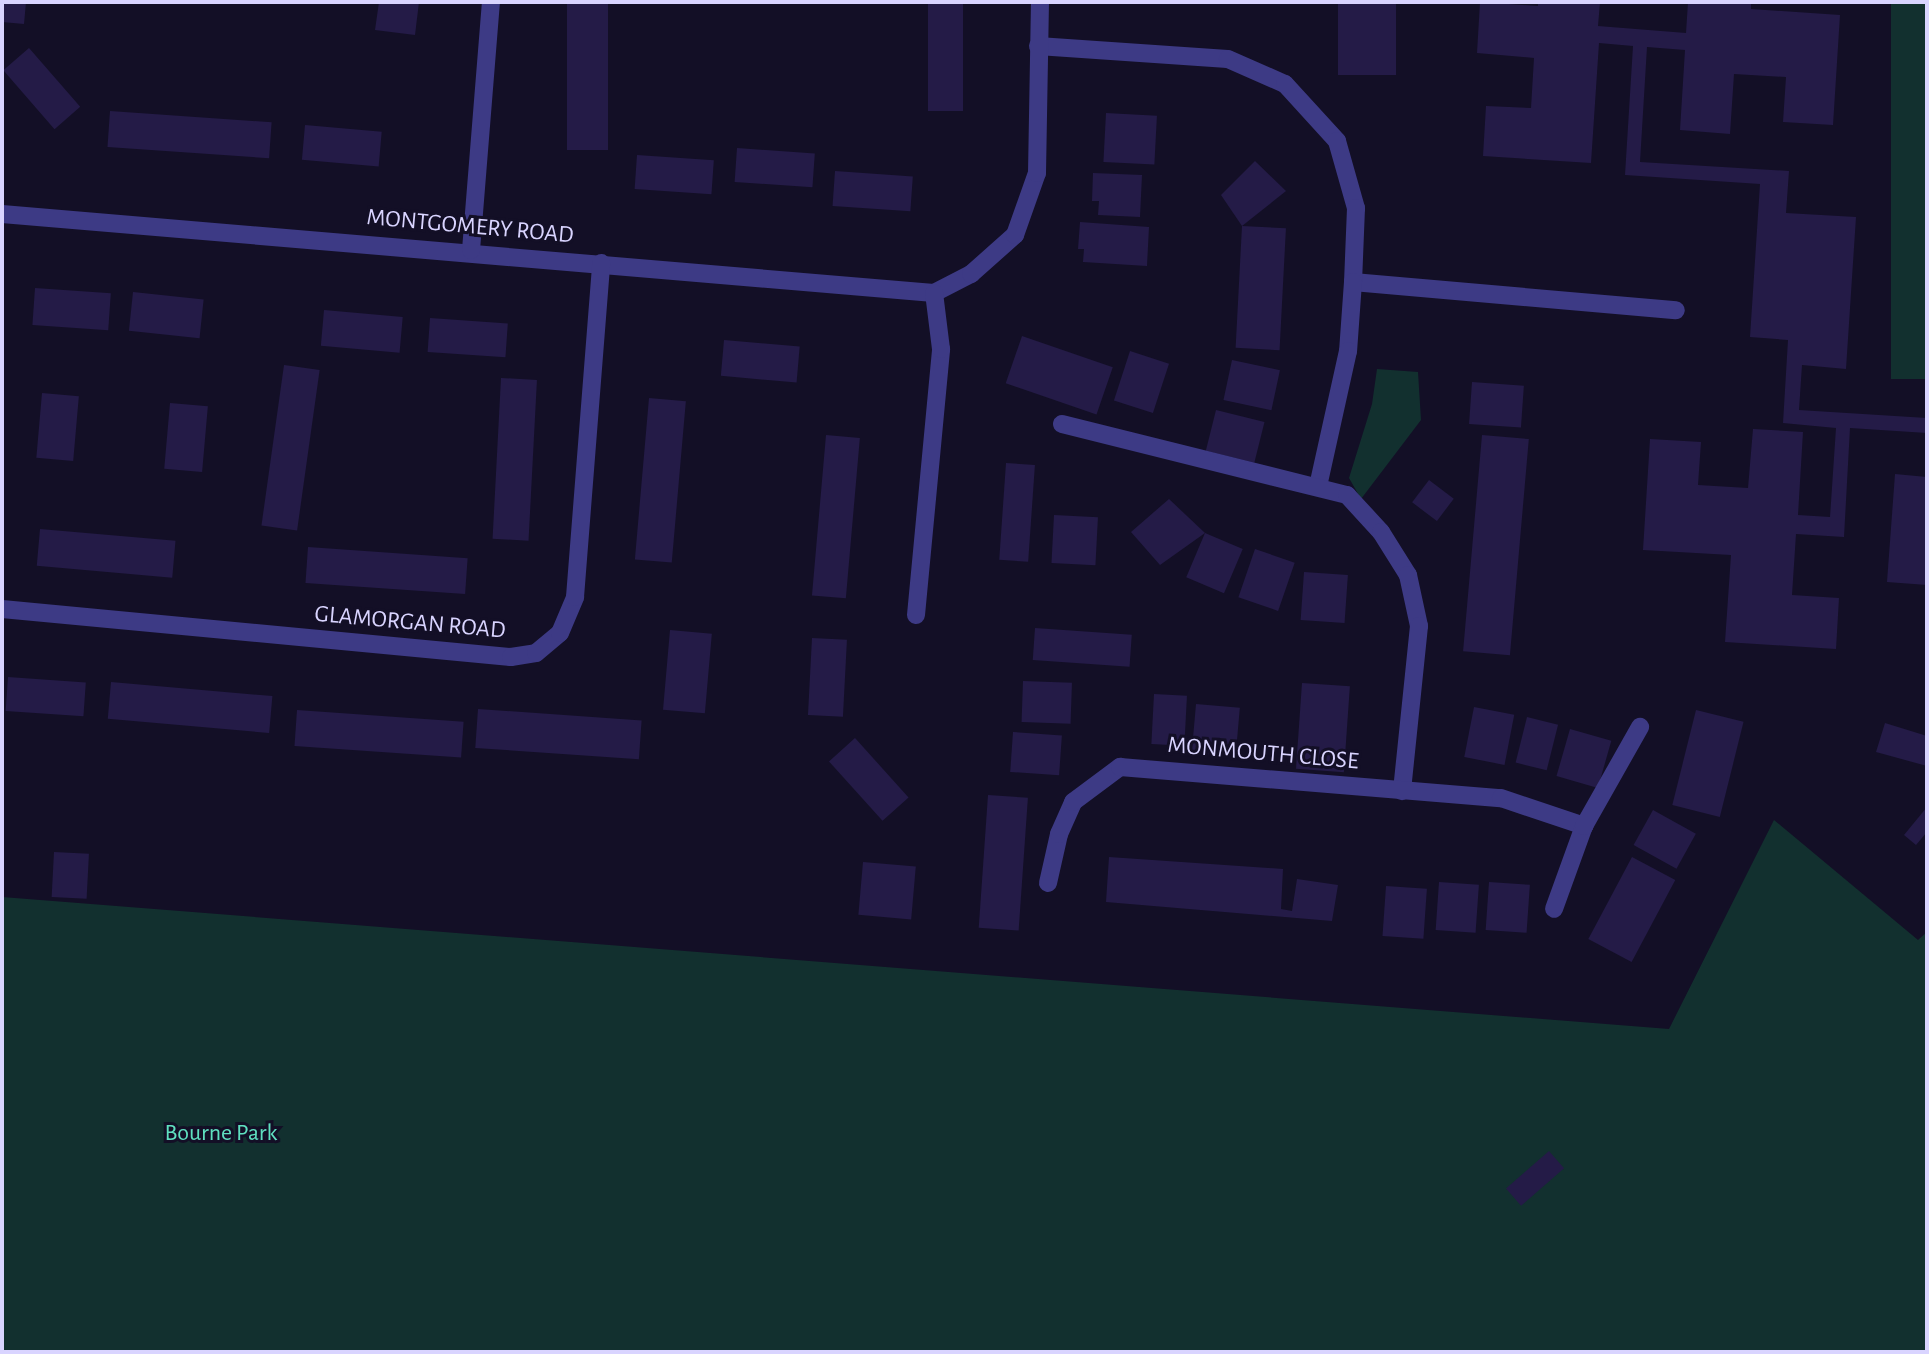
<!DOCTYPE html>
<html>
<head>
<meta charset="utf-8">
<style>
  body { margin:0 }
  #map { position:relative; width:1929px; height:1354px; overflow:hidden; background:#130f26; font-family:"Alegreya Sans",sans-serif }
  div>[style] { position:absolute }
  .green>* { inset:0; background:#12302f; transform-origin:0 0 }
  .building>* { inset:0; background:#241b47; transform-origin:0 0 }
  .service>* { height:18px; margin:-9px; padding:0 9px; transform-origin:9px; border-radius:9px; background:#3d3a85 }
  .minor>* { height:18px; margin:-9px; padding:0 9px; transform-origin:9px; border-radius:9px; background:#3d3a85 }
  span { translate:-50% -50%; white-space:nowrap; text-align:center; line-height:1.15; -webkit-text-stroke:6px #130f26; paint-order:stroke }
  .street-label { font-size:24px; color:#d9d4ff }
  .park-label { font-size:24px; color:#5fe0c0 }
  .frame { position:absolute; inset:0; border:4px solid #d9d4ff; pointer-events:none }
</style>
</head>
<body>
<div id="map">
  <div class="green">
    <div style="left:1891px;top:2px;width:36px;height:377px"></div>
    <div style="clip-path:polygon(1377px 369px,1418px 372px,1421px 420px,1361px 499px,1349px 478px,1372px 404px)"></div>
    <div style="clip-path:polygon(1774px 820px,1918px 940px,1927px 932px,1927px 1352px,2px 1352px,2px 897px,1669px 1029px)"></div>
  </div>
  <div class="building">
    <div style="clip-path:polygon(2px 2px,26px 2px,24px 24px,2px 22px)"></div>
    <div style="clip-path:polygon(379px 2px,419px 2px,415px 35px,375px 30px)"></div>
    <div style="left:567px;top:2px;width:41px;height:148px"></div>
    <div style="left:928px;top:2px;width:35px;height:109px"></div>
    <div style="left:1338px;top:2px;width:58px;height:73px"></div>
    <div style="clip-path:polygon(1480px 2px,1538px 6px,1538px 2px,1600px 2px,1598px 26px,1686px 33px,1688px 2px,1751px 2px,1751px 9px,1840px 15px,1833px 125px,1783px 122px,1786px 77px,1734px 74px,1730px 134px,1680px 130px,1685px 50px,1647px 47px,1640px 162px,1789px 171px,1786px 213px,1856px 217px,1846px 369px,1802px 365px,1799px 410px,1927px 418px,1927px 433px,1850px 428px,1844px 537px,1796px 534px,1792px 595px,1839px 598px,1836px 649px,1725px 642px,1731px 555px,1643px 550px,1650px 439px,1701px 442px,1698px 485px,1748px 488px,1753px 429px,1803px 432px,1798px 515px,1830px 517px,1836px 428px,1783px 423px,1788px 340px,1750px 337px,1760px 184px,1625px 175px,1633px 46px,1599px 43px,1591px 163px,1483px 156px,1486px 106px,1531px 108px,1534px 58px,1477px 53px)"></div>
    <div style="left:29px;top:48px;width:78px;height:34px;rotate:49deg"></div>
    <div style="left:110px;top:111px;width:162px;height:36px;rotate:4deg"></div>
    <div style="left:1106px;top:113px;width:51px;height:49px;rotate:3deg"></div>
    <div style="left:305px;top:125px;width:77px;height:35px;rotate:5deg"></div>
    <div style="left:737px;top:148px;width:78px;height:34px;rotate:4deg"></div>
    <div style="left:637px;top:155px;width:77px;height:34px;rotate:4deg"></div>
    <div style="clip-path:polygon(1255px 161px,1286px 191px,1242px 226px,1221px 195px)"></div>
    <div style="left:835px;top:171px;width:78px;height:35px;rotate:4deg"></div>
    <div style="clip-path:polygon(1093px 173px,1142px 175px,1140px 217px,1098px 215px,1099px 201px,1092px 201px)"></div>
    <div style="clip-path:polygon(1080px 222px,1149px 227px,1147px 266px,1083px 262px,1084px 249px,1078px 249px)"></div>
    <div style="left:1242px;top:226px;width:44px;height:122px;rotate:3deg"></div>
    <div style="left:35px;top:288px;width:76px;height:37px;rotate:4deg"></div>
    <div style="left:133px;top:292px;width:71px;height:39px;rotate:6deg"></div>
    <div style="left:324px;top:310px;width:79px;height:36px;rotate:5deg"></div>
    <div style="left:430px;top:318px;width:78px;height:34px;rotate:4deg"></div>
    <div style="left:1022px;top:336px;width:96px;height:50px;rotate:19deg"></div>
    <div style="left:724px;top:340px;width:76px;height:36px;rotate:5deg"></div>
    <div style="left:1130px;top:351px;width:41px;height:52px;rotate:18deg"></div>
    <div style="left:1232px;top:360px;width:49px;height:41px;rotate:12deg"></div>
    <div style="left:284px;top:365px;width:36px;height:162px;rotate:8deg"></div>
    <div style="left:501px;top:378px;width:36px;height:161px;rotate:3deg"></div>
    <div style="left:1472px;top:382px;width:52px;height:42px;rotate:4deg"></div>
    <div style="left:42px;top:393px;width:37px;height:65px;rotate:5deg"></div>
    <div style="left:649px;top:398px;width:37px;height:162px;rotate:5deg"></div>
    <div style="left:170px;top:403px;width:38px;height:66px;rotate:5deg"></div>
    <div style="left:1216px;top:410px;width:50px;height:42px;rotate:14deg"></div>
    <div style="left:826px;top:435px;width:34px;height:161px;rotate:5deg"></div>
    <div style="left:1482px;top:435px;width:47px;height:217px;rotate:5deg"></div>
    <div style="left:1006px;top:463px;width:29px;height:97px;rotate:4deg"></div>
    <div style="clip-path:polygon(1895px 474px,1927px 477px,1927px 585px,1887px 582px)"></div>
    <div style="left:1429px;top:480px;width:31px;height:28px;rotate:37deg"></div>
    <div style="clip-path:polygon(1169px 499px,1205px 533px,1160px 565px,1131px 532px)"></div>
    <div style="left:1054px;top:515px;width:44px;height:48px;rotate:3deg"></div>
    <div style="left:40px;top:529px;width:136px;height:37px;rotate:5deg"></div>
    <div style="left:1205px;top:533px;width:41px;height:48px;rotate:23deg"></div>
    <div style="left:308px;top:547px;width:160px;height:36px;rotate:4deg"></div>
    <div style="left:1255px;top:549px;width:42px;height:51px;rotate:19deg"></div>
    <div style="left:1304px;top:572px;width:44px;height:48px;rotate:4deg"></div>
    <div style="left:1035px;top:628px;width:97px;height:32px;rotate:4deg"></div>
    <div style="left:670px;top:630px;width:42px;height:80px;rotate:5deg"></div>
    <div style="left:812px;top:638px;width:35px;height:77px;rotate:3deg"></div>
    <div style="left:8px;top:677px;width:78px;height:34px;rotate:4deg"></div>
    <div style="left:1023px;top:681px;width:49px;height:41px;rotate:2deg"></div>
    <div style="left:111px;top:682px;width:162px;height:37px;rotate:5deg"></div>
    <div style="left:1302px;top:683px;width:48px;height:86px;rotate:4deg"></div>
    <div style="left:1154px;top:694px;width:33px;height:50px;rotate:3deg"></div>
    <div style="left:1196px;top:704px;width:44px;height:49px;rotate:5deg"></div>
    <div style="left:1474px;top:707px;width:41px;height:51px;rotate:11deg"></div>
    <div style="left:478px;top:709px;width:164px;height:39px;rotate:4deg"></div>
    <div style="left:297px;top:710px;width:167px;height:36px;rotate:4deg"></div>
    <div style="left:1696px;top:710px;width:49px;height:98px;rotate:14deg"></div>
    <div style="left:1527px;top:717px;width:32px;height:47px;rotate:14deg"></div>
    <div style="clip-path:polygon(1885px 723px,1927px 736px,1927px 766px,1876px 752px)"></div>
    <div style="left:1570px;top:729px;width:43px;height:49px;rotate:16deg"></div>
    <div style="left:1013px;top:732px;width:49px;height:40px;rotate:4deg"></div>
    <div style="left:855px;top:738px;width:80px;height:35px;rotate:48deg"></div>
    <div style="left:988px;top:795px;width:40px;height:133px;rotate:4deg"></div>
    <div style="clip-path:polygon(1927px 807px,1927px 832px,1916px 845px,1904px 835px)"></div>
    <div style="left:1653px;top:810px;width:49px;height:40px;rotate:29deg"></div>
    <div style="left:54px;top:852px;width:35px;height:45px;rotate:3deg"></div>
    <div style="clip-path:polygon(1109px 857px,1283px 869px,1281px 909px,1292px 911px,1297px 879px,1338px 885px,1332px 921px,1106px 902px)"></div>
    <div style="left:1632px;top:857px;width:49px;height:93px;rotate:28deg"></div>
    <div style="left:863px;top:862px;width:53px;height:53px;rotate:5deg"></div>
    <div style="left:1439px;top:882px;width:40px;height:48px;rotate:4deg"></div>
    <div style="left:1489px;top:882px;width:41px;height:48px;rotate:4deg"></div>
    <div style="left:1386px;top:886px;width:41px;height:50px;rotate:4deg"></div>
    <div style="left:1549px;top:1151px;width:23px;height:57px;rotate:49deg"></div>
  </div>
  <div class="service">
    <div style="left:1353px;top:282px;width:324px;rotate:5deg"></div>
    <div style="left:1048px;top:883px;width:50px;rotate:-77.3deg"></div>
    <div style="left:1059px;top:834px;width:35px;rotate:-66deg"></div>
    <div style="left:1073px;top:802px;width:59px;rotate:-36.7deg"></div>
  </div>
  <div class="minor">
    <div style="left:1038px;top:46px;width:190px;rotate:3.9deg"></div>
    <div style="left:1228px;top:59px;width:62px;rotate:23.7deg"></div>
    <div style="left:1285px;top:84px;width:77px;rotate:47.6deg"></div>
    <div style="left:1337px;top:141px;width:70px;rotate:74.2deg"></div>
    <div style="left:1356px;top:208px;width:74px;rotate:92.3deg"></div>
    <div style="left:1353px;top:282px;width:69px;rotate:94.1deg"></div>
    <div style="left:1348px;top:351px;width:138px;rotate:102.5deg"></div>
    <div style="left:2px;top:214px;width:935px;rotate:4.85deg"></div>
    <div style="left:934px;top:293px;width:42px;rotate:-27.2deg"></div>
    <div style="left:971px;top:274px;width:59px;rotate:-41.6deg"></div>
    <div style="left:1015px;top:235px;width:66px;rotate:-70.5deg"></div>
    <div style="left:1037px;top:173px;width:171px;rotate:-89deg"></div>
    <div style="left:471px;top:250px;width:249px;rotate:-85.4deg"></div>
    <div style="left:1062px;top:424px;width:294px;rotate:14deg"></div>
    <div style="left:1347px;top:495px;width:50px;rotate:47.4deg"></div>
    <div style="left:1381px;top:532px;width:51px;rotate:57.9deg"></div>
    <div style="left:1408px;top:575px;width:52px;rotate:77.8deg"></div>
    <div style="left:1419px;top:626px;width:166px;rotate:95.9deg"></div>
    <div style="left:2px;top:609px;width:511px;rotate:5.39deg"></div>
    <div style="left:511px;top:657px;width:25px;rotate:-9deg"></div>
    <div style="left:536px;top:653px;width:31px;rotate:-40deg"></div>
    <div style="left:560px;top:633px;width:39px;rotate:-67deg"></div>
    <div style="left:575px;top:597px;width:335px;rotate:-85.5deg"></div>
    <div style="left:916px;top:615px;width:267px;rotate:-84.6deg"></div>
    <div style="left:941px;top:349px;width:56px;rotate:-97.1deg"></div>
    <div style="left:1120px;top:767px;width:382px;rotate:4.7deg"></div>
    <div style="left:1501px;top:798px;width:88px;rotate:18.6deg"></div>
    <div style="left:1584px;top:826px;width:88px;rotate:109.9deg"></div>
    <div style="left:1584px;top:826px;width:114px;rotate:-60.5deg"></div>
  </div>
  <div class="street-label">
    <span style="left:470px;top:227px;rotate:5deg">MONTGOMERY ROAD</span>
    <span style="left:410px;top:623px;rotate:5deg">GLAMORGAN ROAD</span>
    <span style="left:1263px;top:754px;rotate:5deg">MONMOUTH CLOSE</span>
  </div>
  <div class="park-label">
    <span style="left:221px;top:1134px">Bourne Park</span>
  </div>
  <div class="frame"></div>
</div>
</body>
</html>
